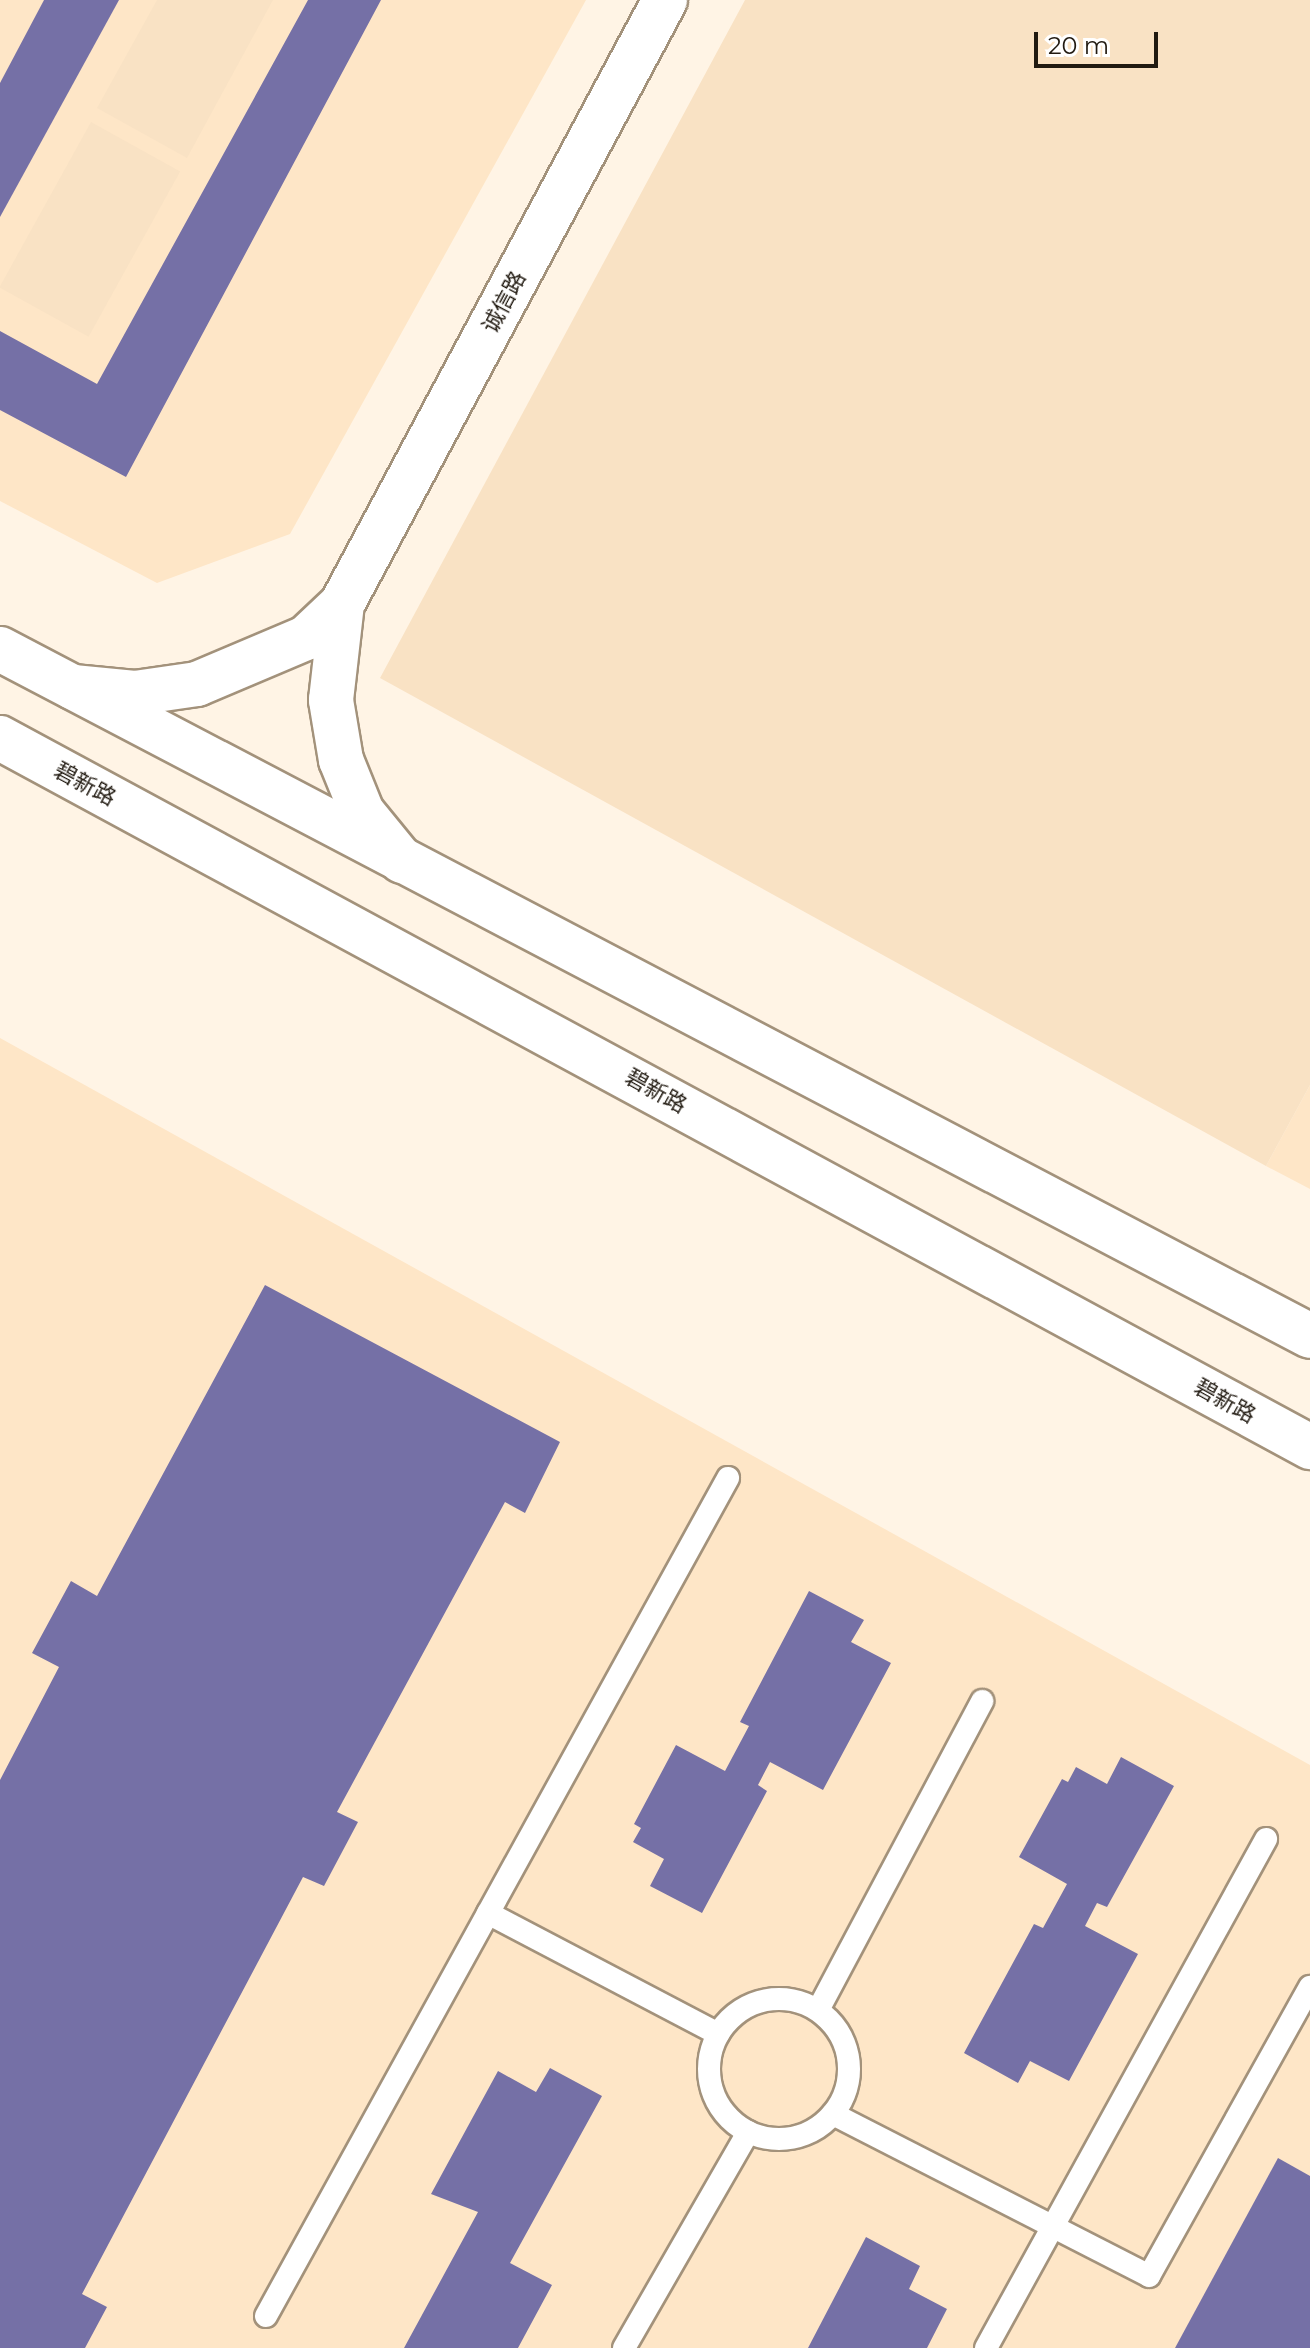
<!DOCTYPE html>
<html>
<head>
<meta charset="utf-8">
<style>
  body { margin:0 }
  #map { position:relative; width:1310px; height:2348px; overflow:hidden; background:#fff4e5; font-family:Montserrat,"Noto Sans SC",sans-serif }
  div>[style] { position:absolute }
  .built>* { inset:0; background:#fee6c7 }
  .green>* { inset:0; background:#f9e2c4; transform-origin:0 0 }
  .building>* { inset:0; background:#7570a6 }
  .roads { filter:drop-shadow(2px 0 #a3927b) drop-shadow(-2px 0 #a3927b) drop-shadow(0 2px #a3927b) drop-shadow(0 -2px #a3927b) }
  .service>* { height:22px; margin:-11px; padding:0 11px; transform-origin:11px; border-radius:11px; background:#fff }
  .service>.ring { margin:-11px; padding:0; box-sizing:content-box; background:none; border:22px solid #fff; border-radius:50% }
  .tertiary>* { height:44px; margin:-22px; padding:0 22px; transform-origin:22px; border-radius:22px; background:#fff }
  .secondary>* { height:44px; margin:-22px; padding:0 22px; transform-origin:22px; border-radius:22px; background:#fff }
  span { translate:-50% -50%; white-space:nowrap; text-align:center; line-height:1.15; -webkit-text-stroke:8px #fff; paint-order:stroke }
  .street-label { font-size:22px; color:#211a11 }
  .scale { position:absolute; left:1034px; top:32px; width:124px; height:36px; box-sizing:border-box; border:4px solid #211a11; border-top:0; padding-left:10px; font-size:24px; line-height:28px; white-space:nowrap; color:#211a11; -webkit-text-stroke:6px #fff; paint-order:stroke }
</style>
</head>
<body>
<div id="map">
  <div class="built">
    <div style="clip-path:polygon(0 0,586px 0,290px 534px,157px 583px,0 501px)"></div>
    <div style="clip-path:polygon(0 1038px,1310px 1765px,1310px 2348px,0 2348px)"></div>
    <div style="clip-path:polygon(1310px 1085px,1310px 1189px,1266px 1166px)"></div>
  </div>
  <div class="green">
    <div style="clip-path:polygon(157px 0,273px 0,187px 158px,97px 108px)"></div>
    <div style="clip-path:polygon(745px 0,1310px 0,1310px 1085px,1266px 1166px,380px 678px)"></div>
    <div style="left:91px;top:122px;width:102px;height:189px;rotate:29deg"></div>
  </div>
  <div class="building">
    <div style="clip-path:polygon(44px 0,119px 0,0 217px,0 83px)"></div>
    <div style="clip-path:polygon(308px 0,381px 0,126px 477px,0 410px,0 331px,97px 384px)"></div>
    <div style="clip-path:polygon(265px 1285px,560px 1442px,525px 1513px,505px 1502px,337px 1812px,358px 1822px,324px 1886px,303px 1877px,82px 2294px,107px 2307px,85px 2348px,0 2348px,0 1780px,59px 1667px,32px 1653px,71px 1581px,97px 1596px)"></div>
    <div style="clip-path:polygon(809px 1591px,864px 1620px,851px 1642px,891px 1663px,823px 1790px,770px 1762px,758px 1785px,767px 1791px,702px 1913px,650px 1886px,664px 1859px,633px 1842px,641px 1828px,634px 1824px,676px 1745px,725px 1771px,749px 1726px,740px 1722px)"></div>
    <div style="clip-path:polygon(1121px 1757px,1174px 1786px,1107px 1907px,1097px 1903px,1085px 1926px,1138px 1954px,1069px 2081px,1030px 2061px,1018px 2083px,964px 2053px,1034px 1924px,1043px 1928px,1067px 1884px,1019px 1857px,1062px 1779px,1068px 1782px,1076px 1767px,1107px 1784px)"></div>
    <div style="clip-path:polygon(550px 2068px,602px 2096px,510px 2263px,552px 2285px,518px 2348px,404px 2348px,478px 2212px,431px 2194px,498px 2071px,536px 2092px)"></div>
    <div style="clip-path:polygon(1278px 2158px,1310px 2176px,1310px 2348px,1175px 2348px)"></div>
    <div style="clip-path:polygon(866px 2237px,920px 2266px,909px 2289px,947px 2309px,927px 2348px,808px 2348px)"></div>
  </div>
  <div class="roads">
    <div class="service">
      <div style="left:488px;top:1913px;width:260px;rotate:27.7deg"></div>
      <div class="ring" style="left:709px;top:1999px;width:118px;height:118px"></div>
      <div style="left:818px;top:2010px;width:350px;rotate:-62deg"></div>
      <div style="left:833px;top:2114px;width:355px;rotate:27.1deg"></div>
      <div style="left:1149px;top:2276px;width:331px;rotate:-60.9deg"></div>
      <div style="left:266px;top:2316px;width:957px;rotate:-61.13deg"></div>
      <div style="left:624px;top:2348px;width:249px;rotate:-60.1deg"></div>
      <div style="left:986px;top:2348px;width:581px;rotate:-61.18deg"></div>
    </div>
    <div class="tertiary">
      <div style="left:73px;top:687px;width:62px;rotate:5.5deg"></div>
      <div style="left:135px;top:693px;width:63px;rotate:-8.3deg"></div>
      <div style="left:197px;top:684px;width:118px;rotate:-22.9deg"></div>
      <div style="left:306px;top:638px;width:50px;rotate:-43.4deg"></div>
      <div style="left:402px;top:861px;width:63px;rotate:-129.2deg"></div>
      <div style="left:362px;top:812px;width:56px;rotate:-112deg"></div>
      <div style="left:341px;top:760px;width:61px;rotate:-99.5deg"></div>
      <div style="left:331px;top:700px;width:97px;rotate:-83.5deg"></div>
      <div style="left:342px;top:604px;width:685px;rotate:-61.86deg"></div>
    </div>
    <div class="secondary">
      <div style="left:0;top:649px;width:1479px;rotate:27.67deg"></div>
      <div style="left:0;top:738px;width:1490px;rotate:28.42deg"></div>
    </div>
  </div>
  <div class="street-label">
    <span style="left:504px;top:302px;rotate:-62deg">诚信路</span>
    <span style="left:85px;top:784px;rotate:28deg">碧新路</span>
    <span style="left:656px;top:1091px;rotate:29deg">碧新路</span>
    <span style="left:1225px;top:1401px;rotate:29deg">碧新路</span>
  </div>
  <div class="scale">20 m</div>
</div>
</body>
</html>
